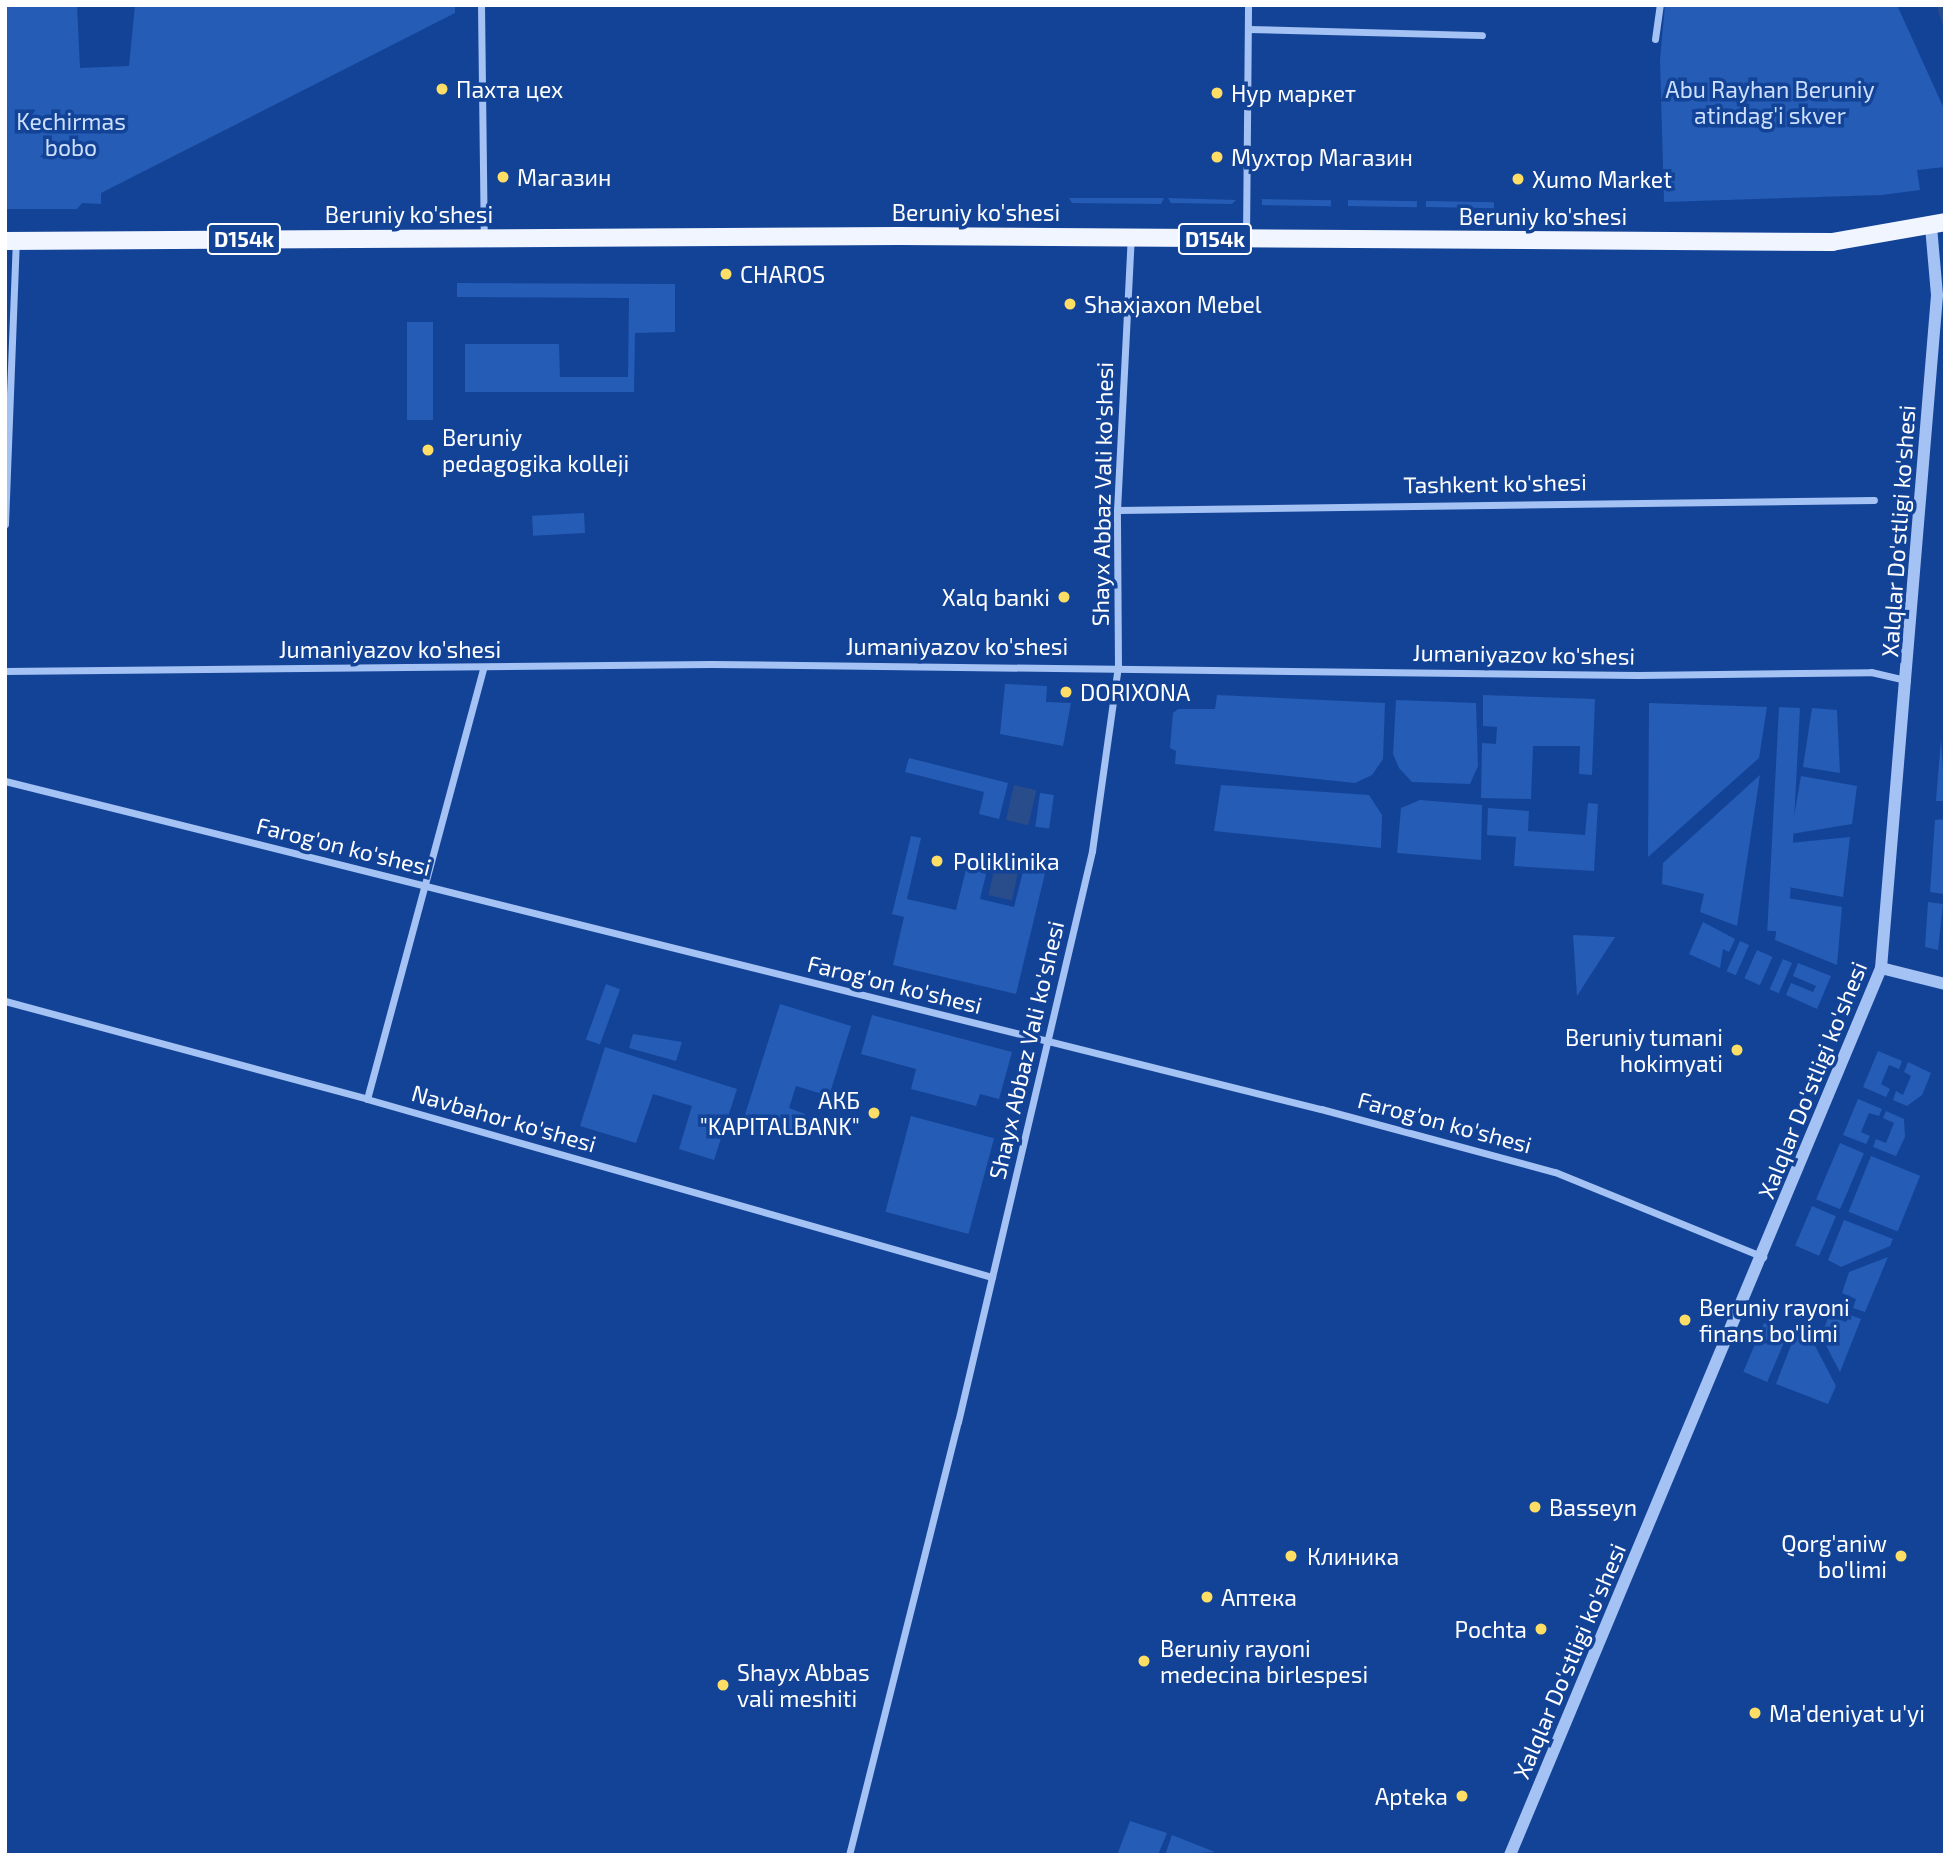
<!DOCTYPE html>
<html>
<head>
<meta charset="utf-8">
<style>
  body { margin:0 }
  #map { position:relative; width:1950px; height:1860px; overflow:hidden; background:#134397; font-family:"Exo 2",sans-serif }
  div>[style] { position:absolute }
  .green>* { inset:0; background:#255cb6; transform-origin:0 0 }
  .water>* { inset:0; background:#294c8b; transform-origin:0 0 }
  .stream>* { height:4.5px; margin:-2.25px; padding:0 2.25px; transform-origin:2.25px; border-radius:2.25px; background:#294c8b }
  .minor>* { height:7px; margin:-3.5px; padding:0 3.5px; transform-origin:3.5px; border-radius:3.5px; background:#a4c2f3 }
  .tertiary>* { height:12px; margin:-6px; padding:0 6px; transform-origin:6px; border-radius:6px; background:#a4c2f3 }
  .primary>* { height:18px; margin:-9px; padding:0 9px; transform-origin:9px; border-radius:9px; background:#f0f5ff }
  .dots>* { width:19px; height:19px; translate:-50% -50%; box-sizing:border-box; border:4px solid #134397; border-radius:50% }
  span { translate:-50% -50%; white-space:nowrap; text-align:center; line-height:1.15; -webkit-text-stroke:7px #134397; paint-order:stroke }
  .shield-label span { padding:2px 5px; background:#134397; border:2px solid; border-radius:5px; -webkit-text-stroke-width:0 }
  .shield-label { font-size:21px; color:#fff; font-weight:700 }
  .poi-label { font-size:23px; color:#fff }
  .left { translate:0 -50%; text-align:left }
  .right { translate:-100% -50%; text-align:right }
  .park-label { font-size:23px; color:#ccdffd }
  .street-label { font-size:23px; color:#fff }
  .frame { position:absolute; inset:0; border:7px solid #fff; pointer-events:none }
</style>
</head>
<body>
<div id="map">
  <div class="green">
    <div style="clip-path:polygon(5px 5px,77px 5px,80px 68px,129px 66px,135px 5px,455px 5px,455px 13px,101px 193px,101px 204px,82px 203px,77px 209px,5px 209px)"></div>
    <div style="clip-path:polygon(1665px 5px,1897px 5px,1945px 111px,1945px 167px,1917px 170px,1920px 190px,1882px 195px,1664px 202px,1660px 60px)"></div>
    <div style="clip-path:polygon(1069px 198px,1164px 198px,1161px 204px,1072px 203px)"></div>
    <div style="clip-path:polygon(1168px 198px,1236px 200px,1232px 204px,1171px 203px)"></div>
    <div style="left:1262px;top:199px;width:69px;height:6px;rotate:1deg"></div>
    <div style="left:1348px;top:200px;width:69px;height:6px;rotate:1deg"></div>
    <div style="left:1426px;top:201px;width:68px;height:6px;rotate:1deg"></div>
    <div style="clip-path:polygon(457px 283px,675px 284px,675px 332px,635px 333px,634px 392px,465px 392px,465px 344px,559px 344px,560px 377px,628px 377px,629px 298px,457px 297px)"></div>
    <div style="left:407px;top:322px;width:26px;height:98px"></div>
    <div style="left:584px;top:513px;width:20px;height:52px;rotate:87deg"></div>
    <div style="clip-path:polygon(1005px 684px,1047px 686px,1046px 702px,1071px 703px,1063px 746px,1000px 734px)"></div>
    <div style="clip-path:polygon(1217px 695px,1385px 703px,1383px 759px,1372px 775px,1355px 783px,1175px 764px,1176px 751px,1170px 748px,1173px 713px,1178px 709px,1215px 709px)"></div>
    <div style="clip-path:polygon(1483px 695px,1595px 699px,1592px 775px,1579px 774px,1580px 746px,1533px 746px,1531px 799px,1481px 798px,1482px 743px,1496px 744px,1497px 727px,1483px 726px)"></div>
    <div style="clip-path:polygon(1396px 700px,1476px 703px,1478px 766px,1470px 784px,1412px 782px,1399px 768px,1393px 754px)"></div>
    <div style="clip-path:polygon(1649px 703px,1767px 707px,1759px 758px,1648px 857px)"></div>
    <div style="left:1779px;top:707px;width:21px;height:224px;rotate:3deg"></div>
    <div style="clip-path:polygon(1812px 708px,1837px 710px,1840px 773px,1803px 767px)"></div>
    <div style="clip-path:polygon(1941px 739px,1945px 801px,1936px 801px)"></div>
    <div style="clip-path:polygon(909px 758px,1008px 783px,999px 819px,979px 814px,984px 792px,905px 772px)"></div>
    <div style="clip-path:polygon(1760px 775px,1737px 926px,1700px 912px,1704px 894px,1662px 884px,1663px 863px)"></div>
    <div style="clip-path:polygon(1801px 776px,1857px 786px,1852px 824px,1791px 834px)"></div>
    <div style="clip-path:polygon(1221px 785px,1369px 795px,1382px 815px,1381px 848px,1214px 831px)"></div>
    <div style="left:1040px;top:793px;width:14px;height:34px;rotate:8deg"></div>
    <div style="clip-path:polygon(1420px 800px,1482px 805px,1481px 860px,1397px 853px,1401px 808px)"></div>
    <div style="clip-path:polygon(1588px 803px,1598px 804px,1594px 871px,1514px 866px,1516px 837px,1487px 835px,1488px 808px,1529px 811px,1528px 831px,1585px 835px)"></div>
    <div style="clip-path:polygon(1945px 819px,1945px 876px,1943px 894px,1930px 892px,1935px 820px)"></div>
    <div style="clip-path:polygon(911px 836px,921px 838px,907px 899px,956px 910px,969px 857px,989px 862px,980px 899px,1014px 907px,1026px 860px,1047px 865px,1016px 994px,893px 965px,904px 917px,892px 914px)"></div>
    <div style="clip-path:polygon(1850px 837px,1843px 897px,1783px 886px,1790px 843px)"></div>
    <div style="clip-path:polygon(1781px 897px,1842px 907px,1837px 965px,1775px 940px)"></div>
    <div style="clip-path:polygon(1928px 902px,1943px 904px,1938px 950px,1925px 947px)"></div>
    <div style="clip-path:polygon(1703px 922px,1735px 939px,1729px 952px,1723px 949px,1720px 968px,1689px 954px)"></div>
    <div style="clip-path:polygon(1573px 935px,1615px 937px,1577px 996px)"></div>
    <div style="left:1740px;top:941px;width:10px;height:33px;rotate:24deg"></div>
    <div style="left:1757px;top:950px;width:17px;height:31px;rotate:24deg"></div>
    <div style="left:1783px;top:959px;width:10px;height:33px;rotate:24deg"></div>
    <div style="clip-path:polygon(1798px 963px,1831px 976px,1817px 1009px,1786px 995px,1791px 983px,1813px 992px,1816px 986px,1793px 976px)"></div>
    <div style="left:606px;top:984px;width:15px;height:59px;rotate:20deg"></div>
    <div style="clip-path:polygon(780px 1004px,851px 1026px,829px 1096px,796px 1086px,789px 1108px,805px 1114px,798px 1138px,743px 1121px)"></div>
    <div style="clip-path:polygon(872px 1015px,1012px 1052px,999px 1099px,980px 1094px,976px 1106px,911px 1089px,916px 1069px,861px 1054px)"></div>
    <div style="clip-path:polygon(633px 1034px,682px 1042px,676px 1061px,629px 1048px)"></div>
    <div style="clip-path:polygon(605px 1047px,737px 1089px,714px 1160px,679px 1149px,692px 1106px,653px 1094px,636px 1143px,580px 1126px)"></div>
    <div style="clip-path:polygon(1878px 1051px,1902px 1061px,1899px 1069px,1889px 1065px,1881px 1084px,1890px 1089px,1886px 1097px,1863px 1087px)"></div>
    <div style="clip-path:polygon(1908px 1062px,1931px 1073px,1922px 1095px,1907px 1106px,1893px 1100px,1896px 1091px,1903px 1095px,1911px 1076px,1904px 1072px)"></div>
    <div style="clip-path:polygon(1858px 1099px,1882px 1109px,1879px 1116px,1869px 1113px,1861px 1132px,1870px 1136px,1866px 1144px,1843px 1135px)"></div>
    <div style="clip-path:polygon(1886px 1111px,1904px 1119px,1905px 1137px,1896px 1156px,1873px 1147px,1876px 1139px,1886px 1143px,1894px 1123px,1883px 1118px)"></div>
    <div style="left:911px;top:1116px;width:86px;height:99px;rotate:15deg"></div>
    <div style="left:1840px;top:1143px;width:26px;height:61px;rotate:23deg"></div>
    <div style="left:1871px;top:1156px;width:53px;height:60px;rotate:22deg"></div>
    <div style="left:1812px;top:1206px;width:26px;height:43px;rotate:23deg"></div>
    <div style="clip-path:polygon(1844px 1220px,1893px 1239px,1890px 1246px,1841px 1267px,1828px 1260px)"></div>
    <div style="clip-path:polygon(1888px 1257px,1865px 1312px,1853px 1308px,1856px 1299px,1842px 1293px,1849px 1272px)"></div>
    <div style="clip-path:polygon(1850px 1315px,1861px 1319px,1840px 1372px,1821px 1336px,1829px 1316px,1846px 1322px)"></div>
    <div style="left:1764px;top:1323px;width:26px;height:53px;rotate:23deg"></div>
    <div style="clip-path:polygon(1795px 1335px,1813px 1342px,1836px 1386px,1828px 1404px,1776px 1384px)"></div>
    <div style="clip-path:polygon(1130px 1821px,1167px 1833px,1158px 1855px,1117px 1855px)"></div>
    <div style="clip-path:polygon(1172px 1835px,1215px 1852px,1165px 1855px)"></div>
  </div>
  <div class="water">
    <div style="left:1014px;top:785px;width:23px;height:36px;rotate:13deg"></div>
    <div style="left:996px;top:860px;width:24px;height:36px;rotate:12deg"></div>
  </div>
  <div class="stream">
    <div style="left:1939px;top:5px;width:19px;rotate:72deg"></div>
  </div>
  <div class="minor">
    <div style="left:481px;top:5px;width:233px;rotate:89.3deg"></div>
    <div style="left:1248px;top:29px;width:234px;rotate:1.5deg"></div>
    <div style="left:1655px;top:39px;width:34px;rotate:-82deg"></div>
    <div style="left:1246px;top:239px;width:234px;rotate:-89.5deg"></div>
    <div style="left:1117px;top:510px;width:757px;rotate:-0.76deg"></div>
    <div style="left:5px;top:524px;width:282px;rotate:-87.8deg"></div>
    <div style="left:5px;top:671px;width:706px;rotate:-0.57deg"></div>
    <div style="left:711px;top:664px;width:927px;rotate:0.68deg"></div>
    <div style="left:1638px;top:675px;width:233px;rotate:-0.7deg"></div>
    <div style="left:1871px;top:672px;width:37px;rotate:13deg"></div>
    <div style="left:5px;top:781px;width:1356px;rotate:14deg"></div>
    <div style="left:1321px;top:1109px;width:242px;rotate:15.1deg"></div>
    <div style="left:1555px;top:1172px;width:225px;rotate:22.2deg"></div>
    <div style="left:5px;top:1001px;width:375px;rotate:15.1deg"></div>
    <div style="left:367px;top:1099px;width:650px;rotate:15.9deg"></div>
    <div style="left:367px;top:1099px;width:446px;rotate:-74.9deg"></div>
    <div style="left:849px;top:1855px;width:447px;rotate:-75.9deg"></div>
    <div style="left:958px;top:1422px;width:587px;rotate:-76.79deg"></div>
    <div style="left:1092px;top:851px;width:187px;rotate:-82deg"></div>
    <div style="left:1118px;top:666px;width:156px;rotate:-90.4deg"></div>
    <div style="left:1117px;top:510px;width:272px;rotate:-87.1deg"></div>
  </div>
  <div class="tertiary">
    <div style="left:1881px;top:968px;width:66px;rotate:14deg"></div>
    <div style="left:1510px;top:1855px;width:961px;rotate:-67.3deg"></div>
    <div style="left:1881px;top:968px;width:675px;rotate:-85.24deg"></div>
    <div style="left:1937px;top:295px;width:69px;rotate:-95deg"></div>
  </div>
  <div class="primary">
    <div style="left:5px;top:241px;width:894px;rotate:-0.32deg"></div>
    <div style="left:899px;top:236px;width:933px;rotate:0.37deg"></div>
    <div style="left:1832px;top:242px;width:115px;rotate:-10deg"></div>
  </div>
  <div class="dots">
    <div style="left:442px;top:89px;background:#ffde66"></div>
    <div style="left:1217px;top:93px;background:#ffde66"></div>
    <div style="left:1217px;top:157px;background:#ffde66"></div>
    <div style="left:503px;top:177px;background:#ffde66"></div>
    <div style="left:1518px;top:179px;background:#ffde66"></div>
    <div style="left:726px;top:274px;background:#ffde66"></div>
    <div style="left:1070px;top:304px;background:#ffde66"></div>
    <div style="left:428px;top:450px;background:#ffde66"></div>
    <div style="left:1064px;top:597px;background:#ffde66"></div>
    <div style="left:1066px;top:692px;background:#ffde66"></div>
    <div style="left:937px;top:861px;background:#ffde66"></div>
    <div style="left:1737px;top:1050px;background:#ffde66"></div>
    <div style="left:874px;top:1113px;background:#ffde66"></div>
    <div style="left:1685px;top:1320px;background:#ffde66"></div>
    <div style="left:1535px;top:1507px;background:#ffde66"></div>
    <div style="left:1291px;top:1556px;background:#ffde66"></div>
    <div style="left:1901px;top:1556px;background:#ffde66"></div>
    <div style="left:1207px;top:1597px;background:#ffde66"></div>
    <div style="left:1541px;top:1629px;background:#ffde66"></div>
    <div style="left:1144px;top:1661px;background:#ffde66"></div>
    <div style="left:723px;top:1685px;background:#ffde66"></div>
    <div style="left:1755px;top:1713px;background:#ffde66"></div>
    <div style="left:1462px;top:1796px;background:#ffde66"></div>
  </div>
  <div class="shield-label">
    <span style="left:244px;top:239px">D154k</span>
    <span style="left:1215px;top:239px">D154k</span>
  </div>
  <div class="poi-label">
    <span class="left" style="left:456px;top:89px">Пахта цех</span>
    <span class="left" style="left:1231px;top:93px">Нур маркет</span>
    <span class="left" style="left:1231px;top:157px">Мухтор Магазин</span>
    <span class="left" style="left:517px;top:177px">Магазин</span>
    <span class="left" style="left:1532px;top:179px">Xumo Market</span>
    <span class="left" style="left:740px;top:274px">CHAROS</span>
    <span class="left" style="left:1084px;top:304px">Shaxjaxon Mebel</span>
    <span class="left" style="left:442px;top:450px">Beruniy<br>pedagogika kolleji</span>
    <span class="right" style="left:1050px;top:597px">Xalq banki</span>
    <span class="left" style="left:1080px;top:692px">DORIXONA</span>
    <span class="left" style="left:953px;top:861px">Poliklinika</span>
    <span class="right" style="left:1723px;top:1050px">Beruniy tumani<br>hokimyati</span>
    <span class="right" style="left:860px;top:1113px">АКБ<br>"KAPITALBANK"</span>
    <span class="left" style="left:1699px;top:1320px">Beruniy rayoni<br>finans bo'limi</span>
    <span class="left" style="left:1549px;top:1507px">Basseyn</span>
    <span class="right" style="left:1887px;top:1556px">Qorg'aniw<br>bo'limi</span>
    <span class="left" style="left:1307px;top:1556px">Клиника</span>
    <span class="left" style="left:1221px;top:1597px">Аптека</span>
    <span class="right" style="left:1527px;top:1629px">Pochta</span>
    <span class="left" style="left:1160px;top:1661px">Beruniy rayoni<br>medecina birlespesi</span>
    <span class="left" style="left:737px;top:1685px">Shayx Abbas<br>vali meshiti</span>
    <span class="left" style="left:1769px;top:1713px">Ma'deniyat u'yi</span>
    <span class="right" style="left:1448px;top:1796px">Apteka</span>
  </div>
  <div class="park-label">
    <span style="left:1770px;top:102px">Abu Rayhan Beruniy<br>atindag'i skver</span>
    <span style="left:71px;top:134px">Kechirmas<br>bobo</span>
  </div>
  <div class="street-label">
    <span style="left:976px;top:212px">Beruniy ko'shesi</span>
    <span style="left:409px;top:214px">Beruniy ko'shesi</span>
    <span style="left:1543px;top:216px">Beruniy ko'shesi</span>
    <span style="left:1495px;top:483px;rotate:-1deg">Tashkent ko'shesi</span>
    <span style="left:1102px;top:494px;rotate:-89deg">Shayx Abbaz Vali ko'shesi</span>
    <span style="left:1898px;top:531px;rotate:-86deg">Xalqlar Do'stligi ko'shesi</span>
    <span style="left:957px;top:646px">Jumaniyazov ko'shesi</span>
    <span style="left:390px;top:649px">Jumaniyazov ko'shesi</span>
    <span style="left:1524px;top:654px;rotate:1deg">Jumaniyazov ko'shesi</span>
    <span style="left:344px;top:846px;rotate:14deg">Farog'on ko'shesi</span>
    <span style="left:895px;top:984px;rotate:14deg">Farog'on ko'shesi</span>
    <span style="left:1026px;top:1050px;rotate:-77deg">Shayx Abbaz Vali ko'shesi</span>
    <span style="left:1812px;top:1080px;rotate:-68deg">Xalqlar Do'stligi ko'shesi</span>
    <span style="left:504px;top:1118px;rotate:16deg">Navbahor ko'shesi</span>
    <span style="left:1445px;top:1122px;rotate:15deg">Farog'on ko'shesi</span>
    <span style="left:1569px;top:1661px;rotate:-67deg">Xalqlar Do'stligi ko'shesi</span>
  </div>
  <div class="frame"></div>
</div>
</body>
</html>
